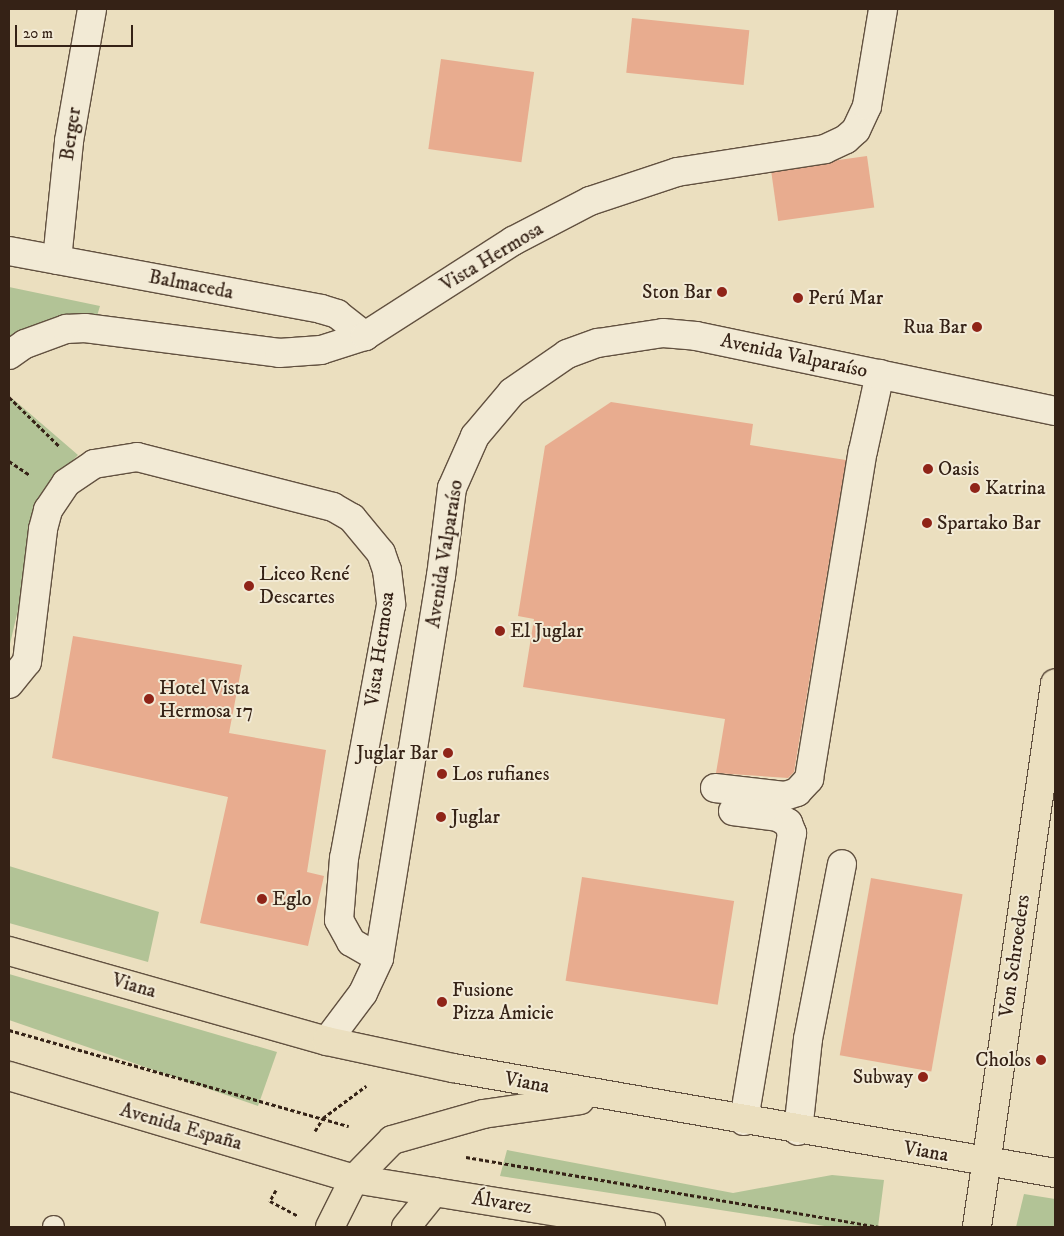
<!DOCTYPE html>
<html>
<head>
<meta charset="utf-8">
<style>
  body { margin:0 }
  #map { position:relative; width:1064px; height:1236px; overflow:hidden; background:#ebdfbf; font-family:"IM FELL DW Pica",serif }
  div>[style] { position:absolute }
  .green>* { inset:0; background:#b2c396 }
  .building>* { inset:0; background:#e8ac8f; transform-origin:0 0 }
  .path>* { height:3px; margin-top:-1.5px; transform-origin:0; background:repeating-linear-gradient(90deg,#352216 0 4px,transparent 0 6.5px) }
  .roads { filter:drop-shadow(1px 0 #625140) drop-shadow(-1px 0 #625140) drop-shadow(0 1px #625140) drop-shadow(0 -1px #625140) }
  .service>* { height:21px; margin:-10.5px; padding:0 10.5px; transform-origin:10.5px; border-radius:10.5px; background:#f2ead5 }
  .minor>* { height:28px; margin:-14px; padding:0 14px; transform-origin:14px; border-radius:14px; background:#f2ead5 }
  .tertiary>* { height:28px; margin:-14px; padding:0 14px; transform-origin:14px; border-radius:14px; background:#f2ead5 }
  .primary>* { height:28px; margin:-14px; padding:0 14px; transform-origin:14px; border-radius:14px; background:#ebdfbf }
  .dots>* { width:14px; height:14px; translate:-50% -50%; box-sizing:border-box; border:2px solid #f2ead5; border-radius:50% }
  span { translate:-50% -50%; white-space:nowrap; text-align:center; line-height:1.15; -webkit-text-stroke:4px #f2ead5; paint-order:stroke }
  .street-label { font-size:20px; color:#352216 }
  .poi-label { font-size:20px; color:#352216 }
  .right { translate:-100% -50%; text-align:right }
  .left { translate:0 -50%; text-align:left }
  .frame { position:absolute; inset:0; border:10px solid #352216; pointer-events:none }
  .scale { position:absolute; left:15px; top:25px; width:118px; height:22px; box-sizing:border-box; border:2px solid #352216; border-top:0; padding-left:6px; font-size:15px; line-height:18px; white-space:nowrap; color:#352216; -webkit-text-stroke:4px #f2ead5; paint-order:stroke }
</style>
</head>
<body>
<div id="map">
  <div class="green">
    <div style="clip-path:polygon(9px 287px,100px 306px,97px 316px,46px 323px,9px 339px)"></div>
    <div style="clip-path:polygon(13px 399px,78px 455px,47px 487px,9px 648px,9px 402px)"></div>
    <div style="clip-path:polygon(9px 866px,159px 912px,148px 962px,9px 923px)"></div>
    <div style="clip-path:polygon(9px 974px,277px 1052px,258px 1106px,9px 1020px)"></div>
    <div style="clip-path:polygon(507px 1150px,733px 1193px,832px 1175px,884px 1180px,878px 1227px,831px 1227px,500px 1176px)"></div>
    <div style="clip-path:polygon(1024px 1194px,1055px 1199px,1055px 1227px,1016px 1227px)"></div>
  </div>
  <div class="building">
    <div style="left:632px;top:18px;width:118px;height:55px;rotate:6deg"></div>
    <div style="left:441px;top:59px;width:94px;height:91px;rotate:8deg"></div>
    <div style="left:867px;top:156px;width:52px;height:97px;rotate:82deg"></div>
    <div style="clip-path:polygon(611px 402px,753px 424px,750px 445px,846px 460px,794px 772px,788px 778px,716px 773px,725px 719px,523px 687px,534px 619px,518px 616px,545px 446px)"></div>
    <div style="clip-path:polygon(73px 636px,242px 665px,229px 733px,326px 750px,307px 872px,324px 876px,308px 946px,200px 923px,228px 797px,52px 758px)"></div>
    <div style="left:582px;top:877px;width:154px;height:105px;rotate:9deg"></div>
    <div style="left:871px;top:878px;width:93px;height:180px;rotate:10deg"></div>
  </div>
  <div class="path">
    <div style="left:9px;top:397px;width:71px;rotate:44.4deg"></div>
    <div style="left:9px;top:461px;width:25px;rotate:34deg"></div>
    <div style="left:9px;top:1030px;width:353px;rotate:15.8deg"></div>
    <div style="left:315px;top:1131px;width:15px;rotate:-58deg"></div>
    <div style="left:323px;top:1118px;width:54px;rotate:-36.7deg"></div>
    <div style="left:466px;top:1157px;width:419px;rotate:9.6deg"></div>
    <div style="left:276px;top:1190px;width:13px;rotate:119deg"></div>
    <div style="left:270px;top:1201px;width:32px;rotate:28deg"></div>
  </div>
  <div class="roads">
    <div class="service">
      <div style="left:53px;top:1227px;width:1px;rotate:-90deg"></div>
    </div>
    <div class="minor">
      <div style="left:9px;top:251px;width:317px;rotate:10.5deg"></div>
      <div style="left:321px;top:309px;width:17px;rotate:17deg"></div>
      <div style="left:337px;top:314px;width:36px;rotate:38deg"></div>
      <div style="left:57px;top:260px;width:120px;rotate:-84.2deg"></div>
      <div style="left:69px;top:141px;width:134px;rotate:-80.1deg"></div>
      <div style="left:9px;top:355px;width:19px;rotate:-35deg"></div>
      <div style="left:25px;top:344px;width:44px;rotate:-20.1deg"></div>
      <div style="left:66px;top:329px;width:19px;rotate:-3deg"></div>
      <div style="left:85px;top:328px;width:196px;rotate:7.3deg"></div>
      <div style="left:279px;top:353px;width:42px;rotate:-4.1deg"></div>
      <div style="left:321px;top:350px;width:46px;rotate:-17.7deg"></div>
      <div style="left:365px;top:336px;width:176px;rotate:-32.7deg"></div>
      <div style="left:513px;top:241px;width:87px;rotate:-27.5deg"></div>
      <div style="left:590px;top:201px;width:92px;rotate:-18.4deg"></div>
      <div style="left:677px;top:172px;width:150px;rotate:-8.8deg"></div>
      <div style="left:825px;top:149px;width:23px;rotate:-25deg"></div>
      <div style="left:846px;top:139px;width:13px;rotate:-42deg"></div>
      <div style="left:856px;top:130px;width:26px;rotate:-65deg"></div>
      <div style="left:867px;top:106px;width:98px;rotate:-80.6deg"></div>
      <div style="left:9px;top:684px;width:28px;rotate:-51deg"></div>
      <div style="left:27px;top:662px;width:134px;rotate:-83.1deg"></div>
      <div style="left:43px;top:529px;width:20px;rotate:-75deg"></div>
      <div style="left:48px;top:510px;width:32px;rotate:-56deg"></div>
      <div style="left:66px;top:483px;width:34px;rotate:-34deg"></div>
      <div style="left:94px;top:464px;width:44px;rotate:-9.2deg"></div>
      <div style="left:137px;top:457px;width:202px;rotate:14.3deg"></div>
      <div style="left:333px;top:507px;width:22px;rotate:30deg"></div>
      <div style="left:352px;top:518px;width:45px;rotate:50.4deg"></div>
      <div style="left:381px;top:553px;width:18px;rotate:71deg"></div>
      <div style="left:387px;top:570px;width:35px;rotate:83deg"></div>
      <div style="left:391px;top:605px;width:257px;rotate:100.5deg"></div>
      <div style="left:344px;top:858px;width:62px;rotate:94.6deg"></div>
      <div style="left:339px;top:920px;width:25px;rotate:61deg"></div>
      <div style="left:351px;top:942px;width:32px;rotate:30deg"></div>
      <div style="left:715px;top:788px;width:70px;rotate:6.5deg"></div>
      <div style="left:785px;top:796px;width:13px;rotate:-18deg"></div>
      <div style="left:797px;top:792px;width:18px;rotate:-47deg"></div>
      <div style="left:809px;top:779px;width:332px;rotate:-80.7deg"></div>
      <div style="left:863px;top:451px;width:79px;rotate:-77.6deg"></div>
      <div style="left:733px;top:811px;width:45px;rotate:7.6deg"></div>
      <div style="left:778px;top:817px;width:12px;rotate:31deg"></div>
      <div style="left:788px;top:823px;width:11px;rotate:68deg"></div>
      <div style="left:792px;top:833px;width:292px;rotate:99.5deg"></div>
      <div style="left:798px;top:1131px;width:93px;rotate:-83.8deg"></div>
      <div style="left:808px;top:1039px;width:178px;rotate:-79deg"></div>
    </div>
    <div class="tertiary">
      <div style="left:327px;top:1041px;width:60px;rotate:-53.1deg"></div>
      <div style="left:363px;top:993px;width:38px;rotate:-65deg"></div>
      <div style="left:379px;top:958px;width:387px;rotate:-80.8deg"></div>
      <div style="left:441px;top:576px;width:89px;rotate:-82.9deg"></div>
      <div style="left:452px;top:488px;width:57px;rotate:-66.1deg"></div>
      <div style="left:475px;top:436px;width:57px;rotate:-49.9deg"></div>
      <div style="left:512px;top:392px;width:67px;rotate:-34.6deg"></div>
      <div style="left:567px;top:354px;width:33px;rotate:-20deg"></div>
      <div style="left:598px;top:343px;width:66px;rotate:-8.7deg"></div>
      <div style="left:663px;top:333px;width:33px;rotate:5deg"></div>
      <div style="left:696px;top:336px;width:367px;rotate:11.8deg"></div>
    </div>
    <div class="primary">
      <div style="left:9px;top:951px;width:330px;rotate:15.8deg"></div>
      <div style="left:327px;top:1041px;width:129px;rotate:12.1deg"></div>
      <div style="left:453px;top:1068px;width:611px;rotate:9.89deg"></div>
      <div style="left:9px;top:1076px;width:360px;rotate:16.6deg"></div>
      <div style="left:354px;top:1179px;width:301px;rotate:9.2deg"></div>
      <div style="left:330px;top:1227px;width:54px;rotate:-63.4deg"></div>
      <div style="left:354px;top:1179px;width:54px;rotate:-45.7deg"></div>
      <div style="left:392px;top:1140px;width:95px;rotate:-15.9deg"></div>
      <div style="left:483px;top:1114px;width:98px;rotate:-8.2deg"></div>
      <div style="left:406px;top:1227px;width:45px;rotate:-51.3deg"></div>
      <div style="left:977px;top:1227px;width:549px;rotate:-81.83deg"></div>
    </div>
  </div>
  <div class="dots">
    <div style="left:722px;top:292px;background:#8f2418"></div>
    <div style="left:798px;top:298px;background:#8f2418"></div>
    <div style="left:977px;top:327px;background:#8f2418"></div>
    <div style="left:928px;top:469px;background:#8f2418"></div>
    <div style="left:975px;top:488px;background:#8f2418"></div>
    <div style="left:927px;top:523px;background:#8f2418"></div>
    <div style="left:249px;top:586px;background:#8f2418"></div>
    <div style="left:500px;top:631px;background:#8f2418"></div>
    <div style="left:149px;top:699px;background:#8f2418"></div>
    <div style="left:448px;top:753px;background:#8f2418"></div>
    <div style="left:442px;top:774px;background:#8f2418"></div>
    <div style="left:441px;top:817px;background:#8f2418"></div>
    <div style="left:262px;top:899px;background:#8f2418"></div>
    <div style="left:442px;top:1002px;background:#8f2418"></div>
    <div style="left:1041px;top:1060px;background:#8f2418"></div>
    <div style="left:923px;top:1077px;background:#8f2418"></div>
  </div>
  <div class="street-label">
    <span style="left:71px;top:134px;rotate:-82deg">Berger</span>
    <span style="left:492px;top:257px;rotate:-31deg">Vista Hermosa</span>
    <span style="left:191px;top:285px;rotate:11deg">Balmaceda</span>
    <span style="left:794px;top:356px;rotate:12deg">Avenida Valparaíso</span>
    <span style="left:445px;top:554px;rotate:-81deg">Avenida Valparaíso</span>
    <span style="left:380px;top:649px;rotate:-82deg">Vista Hermosa</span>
    <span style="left:1015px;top:956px;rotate:-82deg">Von Schroeders</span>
    <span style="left:134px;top:986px;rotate:16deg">Viana</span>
    <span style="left:527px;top:1083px;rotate:11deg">Viana</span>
    <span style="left:181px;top:1127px;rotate:16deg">Avenida España</span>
    <span style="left:926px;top:1152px;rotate:10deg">Viana</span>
    <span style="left:502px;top:1203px;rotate:9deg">Álvarez</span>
  </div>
  <div class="poi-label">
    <span class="right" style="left:712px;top:292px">Ston Bar</span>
    <span class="left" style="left:808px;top:298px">Perú Mar</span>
    <span class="right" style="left:967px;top:327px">Rua Bar</span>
    <span class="left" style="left:938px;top:469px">Oasis</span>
    <span class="left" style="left:985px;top:488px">Katrina</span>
    <span class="left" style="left:937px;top:523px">Spartako Bar</span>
    <span class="left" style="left:259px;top:586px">Liceo René<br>Descartes</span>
    <span class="left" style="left:510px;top:631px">El Juglar</span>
    <span class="left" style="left:159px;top:700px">Hotel Vista<br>Hermosa 17</span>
    <span class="right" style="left:438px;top:753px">Juglar Bar</span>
    <span class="left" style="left:452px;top:774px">Los rufianes</span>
    <span class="left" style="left:451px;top:817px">Juglar</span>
    <span class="left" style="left:272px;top:899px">Eglo</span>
    <span class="left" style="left:452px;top:1002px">Fusione<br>Pizza Amicie</span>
    <span class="right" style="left:1031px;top:1060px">Cholos</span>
    <span class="right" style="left:913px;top:1077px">Subway</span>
  </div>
  <div class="frame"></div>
  <div class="scale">20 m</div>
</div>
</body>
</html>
